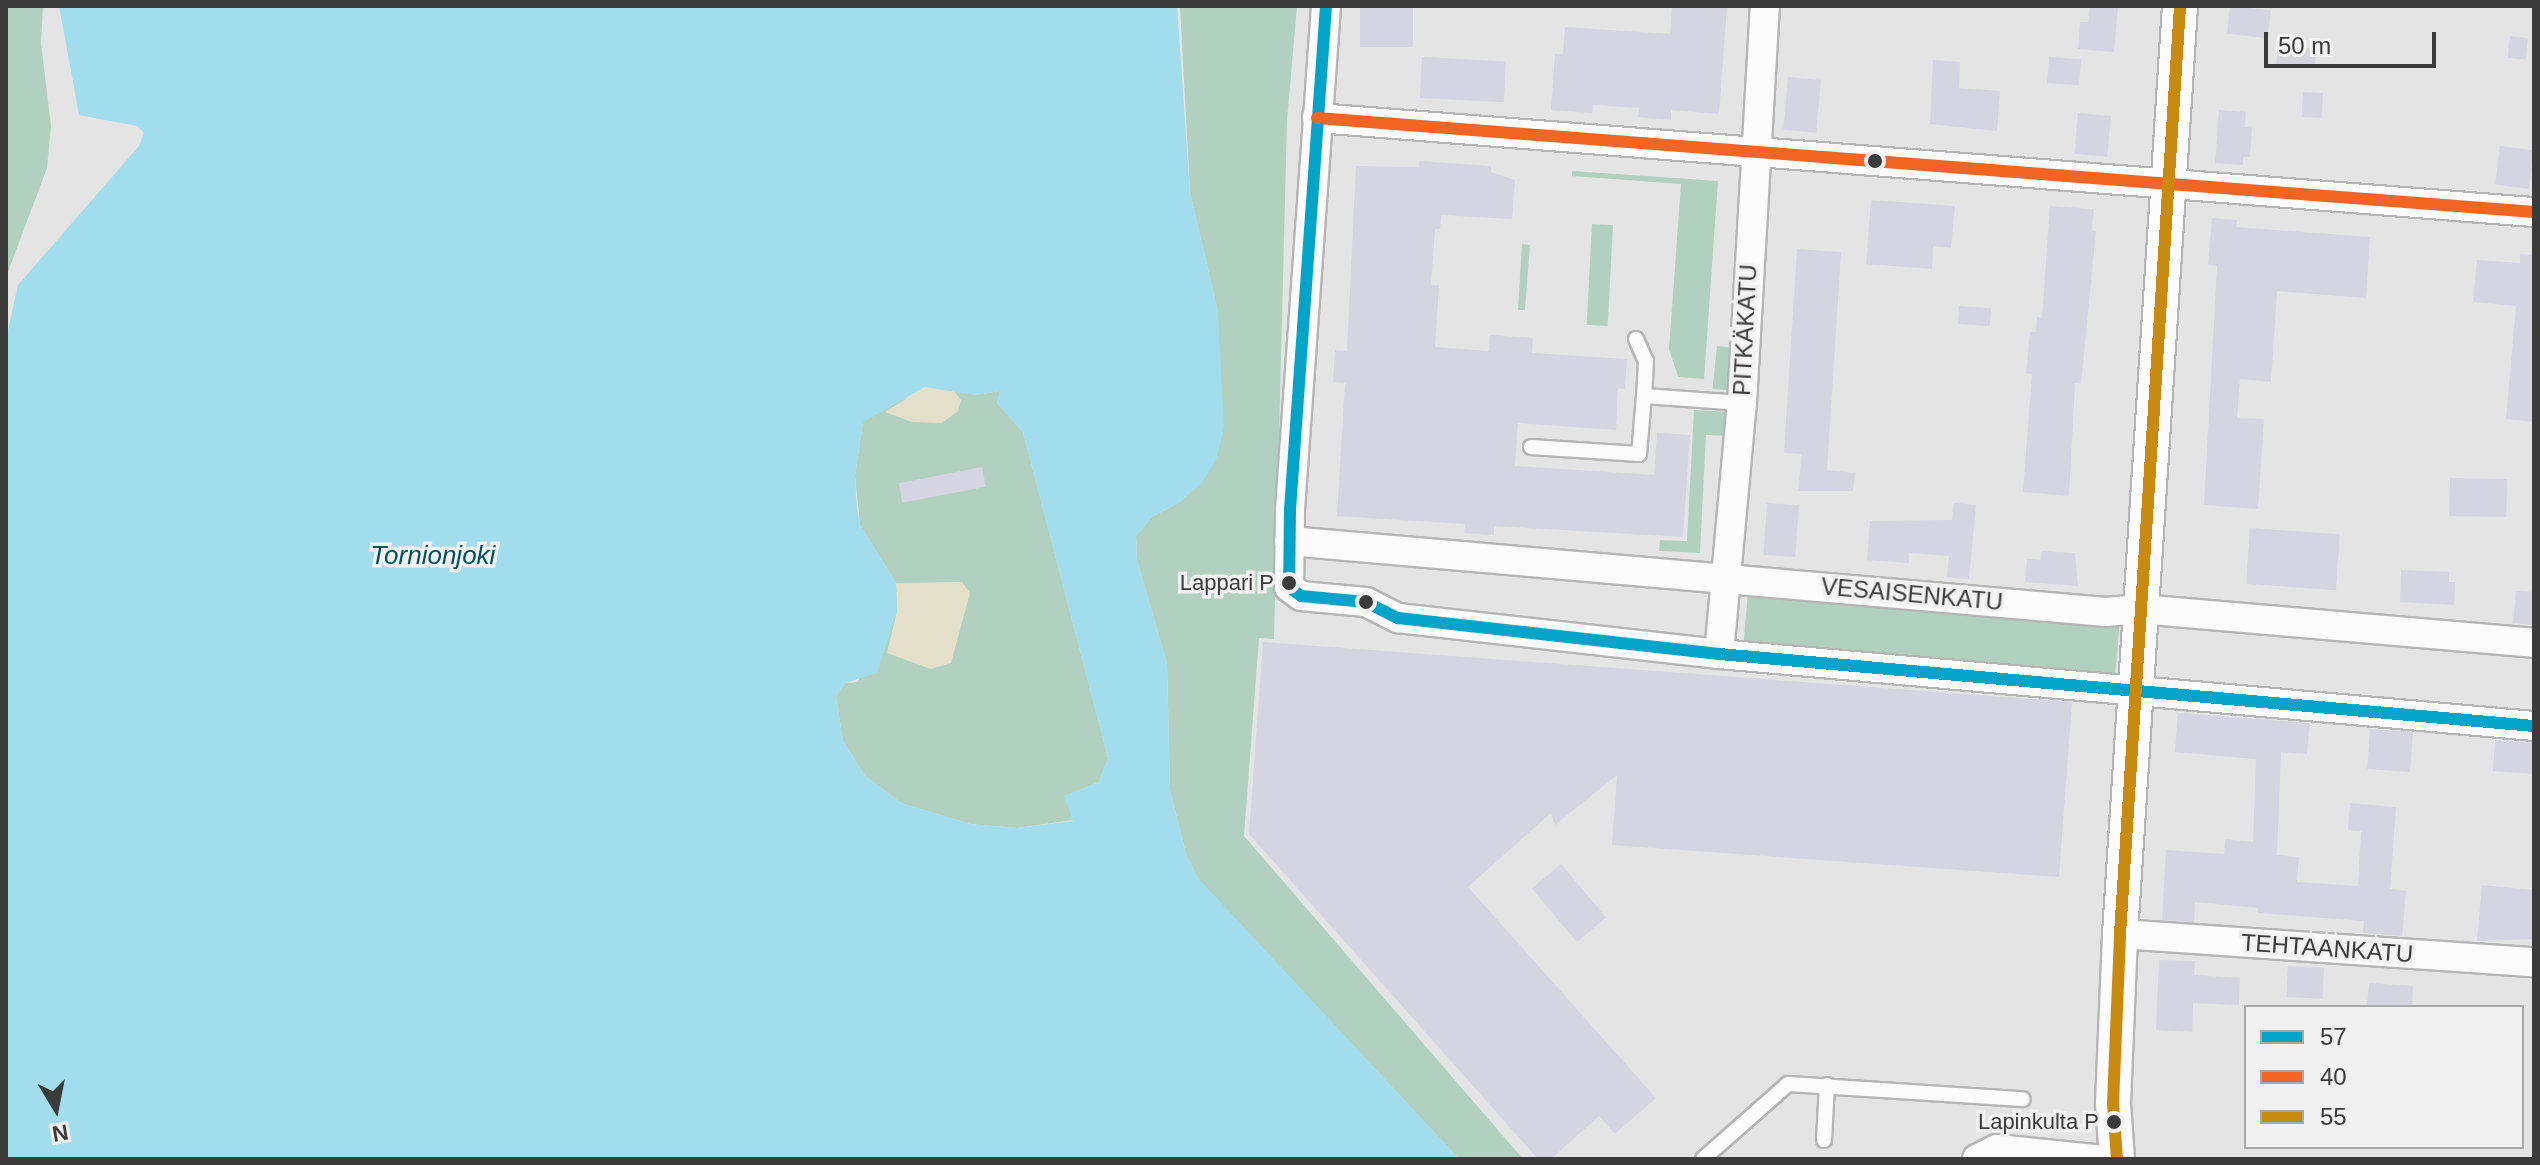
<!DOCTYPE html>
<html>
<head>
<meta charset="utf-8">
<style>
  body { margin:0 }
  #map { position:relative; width:2540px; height:1165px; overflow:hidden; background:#e4e4e5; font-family:Arial,sans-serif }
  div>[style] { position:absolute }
  .green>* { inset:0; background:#b2d0c0; transform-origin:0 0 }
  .sand>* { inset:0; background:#e4dfcb }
  .water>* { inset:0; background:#a1dded }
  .building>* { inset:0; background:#d5d4e1; transform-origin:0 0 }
  .roads { filter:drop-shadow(2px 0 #b5b5b6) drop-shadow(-2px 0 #b5b5b6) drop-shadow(0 2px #b5b5b6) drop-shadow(0 -2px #b5b5b6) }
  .service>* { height:14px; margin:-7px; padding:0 7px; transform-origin:7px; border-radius:7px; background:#fbfbfb }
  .minor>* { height:28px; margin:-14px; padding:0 14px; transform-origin:14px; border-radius:14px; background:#fbfbfb }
  .tertiary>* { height:34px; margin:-17px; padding:0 17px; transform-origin:17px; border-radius:17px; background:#fbfbfb }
  .bus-1>* { height:12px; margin:-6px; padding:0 6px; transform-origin:6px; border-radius:6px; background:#03a4c7 }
  .bus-2>* { height:12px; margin:-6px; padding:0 6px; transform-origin:6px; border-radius:6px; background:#f26522 }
  .bus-3>* { height:12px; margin:-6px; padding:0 6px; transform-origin:6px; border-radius:6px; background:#c88b0f }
  .dots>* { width:22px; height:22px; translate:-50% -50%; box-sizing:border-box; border:4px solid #f1f1f2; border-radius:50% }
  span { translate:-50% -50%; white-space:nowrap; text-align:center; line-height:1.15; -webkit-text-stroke:7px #f1f1f2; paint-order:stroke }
  .bus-label { font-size:22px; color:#3b3b3b }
  .right { translate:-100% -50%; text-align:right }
  .street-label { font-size:24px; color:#3b3b3b }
  .water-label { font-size:26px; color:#005060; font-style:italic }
  .frame { position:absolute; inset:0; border:8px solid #3b3b3b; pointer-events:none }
  .legend { position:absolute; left:2244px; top:1005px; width:280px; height:144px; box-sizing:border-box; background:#f1f1f2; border:2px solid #a8a8a9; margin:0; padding:10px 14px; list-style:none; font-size:24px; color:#3b3b3b }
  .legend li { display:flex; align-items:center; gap:16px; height:40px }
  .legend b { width:40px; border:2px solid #a8a8a9 }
  .north { position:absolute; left:16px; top:1069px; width:80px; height:80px; -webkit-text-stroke:6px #f1f1f2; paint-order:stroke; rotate:170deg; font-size:22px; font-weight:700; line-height:32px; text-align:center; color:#3b3b3b }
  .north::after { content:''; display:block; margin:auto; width:28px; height:36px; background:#3b3b3b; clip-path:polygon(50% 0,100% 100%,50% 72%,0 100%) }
  .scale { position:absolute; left:2264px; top:32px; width:172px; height:36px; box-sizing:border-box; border:4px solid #3b3b3b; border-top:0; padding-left:10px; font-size:24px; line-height:28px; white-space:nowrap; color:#3b3b3b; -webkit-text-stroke:6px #f1f1f2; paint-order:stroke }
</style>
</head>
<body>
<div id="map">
  <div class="green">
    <div style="clip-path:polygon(6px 6px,43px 6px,41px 43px,51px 126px,47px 168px,6px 277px)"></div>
    <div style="clip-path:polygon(1180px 6px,1297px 6px,1287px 120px,1274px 639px,1259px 638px,1244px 836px,1523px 1159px,1459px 1159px,1198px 879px,1186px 854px,1170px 790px,1167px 663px,1137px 560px,1136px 536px,1152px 517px,1180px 502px,1218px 312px,1190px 192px)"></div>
    <div style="clip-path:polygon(1572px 171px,1718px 181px,1704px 379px,1678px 377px,1669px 349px,1681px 184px,1572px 176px)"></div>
    <div style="left:1592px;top:224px;width:21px;height:101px;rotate:3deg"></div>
    <div style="clip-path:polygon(1522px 244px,1530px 245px,1525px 310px,1518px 310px)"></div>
    <div style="left:1717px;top:346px;width:20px;height:43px;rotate:6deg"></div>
    <div style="clip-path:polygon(940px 387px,975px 395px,1000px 391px,997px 403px,1023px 432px,1108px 758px,1099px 782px,1065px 796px,1074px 820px,1017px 828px,970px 824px,901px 803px,865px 776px,843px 741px,836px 696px,845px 683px,858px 682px,896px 583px,860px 525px,855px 476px,863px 422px,898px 401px)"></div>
    <div style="clip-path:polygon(1694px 410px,1731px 412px,1730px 436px,1706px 435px,1700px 553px,1659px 551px,1660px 540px,1687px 541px)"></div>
    <div style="left:1748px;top:592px;width:373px;height:49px;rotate:5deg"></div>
  </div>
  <div class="sand">
    <div style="clip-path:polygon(925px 387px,954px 391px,961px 400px,958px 411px,942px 423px,912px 422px,885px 412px)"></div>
    <div style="clip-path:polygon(962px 582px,970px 593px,951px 663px,931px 669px,887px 653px,897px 611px,896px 583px)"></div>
  </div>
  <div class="water">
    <div style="clip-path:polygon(evenodd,59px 6px,1177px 6px,1190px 192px,1218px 312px,1224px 428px,1216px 460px,1201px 484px,1180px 502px,1152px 517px,1136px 536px,1137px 560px,1167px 663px,1170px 790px,1186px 854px,1199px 879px,1459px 1159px,6px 1159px,6px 339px,18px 285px,139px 146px,144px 133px,137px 126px,79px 115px,59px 6px,925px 387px,975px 395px,1000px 391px,997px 403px,1023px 432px,1108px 758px,1099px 782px,1064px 796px,1073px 821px,1017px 828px,970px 824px,901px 803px,865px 776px,843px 741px,836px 696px,845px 683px,877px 673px,897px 611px,896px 583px,860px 525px,857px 508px,855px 476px,863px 422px,925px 387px)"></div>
  </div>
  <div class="building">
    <div style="left:1360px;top:6px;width:53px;height:41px"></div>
    <div style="clip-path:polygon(1672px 6px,1727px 6px,1719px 114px,1671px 110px,1671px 120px,1638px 117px,1639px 108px,1593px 105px,1592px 113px,1551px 110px,1555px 54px,1563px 54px,1565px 27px,1670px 34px)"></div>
    <div style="clip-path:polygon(2090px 6px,2118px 8px,2114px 52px,2078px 49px,2080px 22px,2088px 22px)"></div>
    <div style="left:2230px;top:6px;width:41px;height:28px;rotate:6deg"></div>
    <div style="left:2510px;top:36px;width:18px;height:22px;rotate:6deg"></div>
    <div style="left:2278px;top:45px;width:39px;height:19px;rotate:6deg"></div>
    <div style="left:1422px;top:57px;width:84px;height:41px;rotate:3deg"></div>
    <div style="left:2049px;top:57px;width:32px;height:26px;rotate:4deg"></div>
    <div style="clip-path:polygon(1933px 60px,1960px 62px,1959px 88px,2000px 91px,1997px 131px,1930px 124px)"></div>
    <div style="left:1788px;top:77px;width:33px;height:53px;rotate:5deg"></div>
    <div style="left:2303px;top:92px;width:20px;height:25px;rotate:3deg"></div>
    <div style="clip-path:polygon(2219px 110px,2246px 112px,2245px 127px,2252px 128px,2250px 157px,2243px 157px,2243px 165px,2215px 163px)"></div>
    <div style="left:2078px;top:113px;width:33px;height:41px;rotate:5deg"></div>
    <div style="left:2500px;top:146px;width:34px;height:39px;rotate:7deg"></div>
    <div style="clip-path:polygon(1419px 161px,1491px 166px,1491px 172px,1515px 180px,1512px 219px,1441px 215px,1440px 229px,1435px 229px,1431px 285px,1439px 285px,1435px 347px,1489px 351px,1490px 335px,1533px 338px,1532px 353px,1627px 359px,1625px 389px,1618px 388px,1616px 430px,1518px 423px,1515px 466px,1654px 475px,1657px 433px,1690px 435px,1683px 537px,1494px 526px,1494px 535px,1464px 533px,1465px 524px,1337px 516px,1345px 383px,1333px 382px,1335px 350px,1347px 351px,1356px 166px,1419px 167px)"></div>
    <div style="clip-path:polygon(1871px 200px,1955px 206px,1951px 248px,1933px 246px,1932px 269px,1866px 264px)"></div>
    <div style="clip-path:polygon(2050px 206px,2094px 209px,2092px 230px,2096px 231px,2081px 384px,2075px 383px,2069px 496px,2023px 492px,2032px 374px,2026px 373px,2030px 332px,2036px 332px,2037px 317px,2042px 318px)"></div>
    <div style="clip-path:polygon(2212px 218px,2237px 220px,2236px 227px,2370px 237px,2366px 298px,2277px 291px,2271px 382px,2240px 379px,2237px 418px,2264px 419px,2258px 509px,2204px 505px,2217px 266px,2208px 265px)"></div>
    <div style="clip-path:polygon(1797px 249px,1841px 252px,1827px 470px,1855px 473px,1853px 491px,1798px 491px,1802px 454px,1784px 453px)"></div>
    <div style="clip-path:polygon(2520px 254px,2534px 255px,2534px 422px,2506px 419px,2516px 306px,2473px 302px,2477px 260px,2520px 263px)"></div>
    <div style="left:1959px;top:306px;width:32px;height:18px;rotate:4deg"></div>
    <div style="left:982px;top:467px;width:20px;height:85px;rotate:79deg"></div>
    <div style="left:2450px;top:478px;width:57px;height:38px;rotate:1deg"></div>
    <div style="left:1767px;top:503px;width:32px;height:52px;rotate:4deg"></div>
    <div style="clip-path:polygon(1954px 503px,1976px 505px,1969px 579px,1947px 577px,1949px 556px,1909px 553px,1909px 563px,1867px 560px,1870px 521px,1952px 520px)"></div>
    <div style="left:2250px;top:528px;width:90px;height:56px;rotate:4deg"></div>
    <div style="clip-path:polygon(2042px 551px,2075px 553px,2078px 586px,2025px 582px,2027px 559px,2041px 560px)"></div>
    <div style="clip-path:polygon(2401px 570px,2449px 572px,2449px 582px,2455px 582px,2454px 605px,2400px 602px)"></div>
    <div style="clip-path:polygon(2516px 591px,2534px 592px,2534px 625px,2513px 623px)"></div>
    <div style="clip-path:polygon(1263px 642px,2072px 702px,2059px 877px,1612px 845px,1617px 775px,1555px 825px,1551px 813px,1468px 887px,1656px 1098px,1615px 1134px,1599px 1116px,1551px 1159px,1538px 1159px,1249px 834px)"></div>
    <div style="clip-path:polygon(2178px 713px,2310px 723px,2307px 754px,2281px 752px,2277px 855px,2299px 857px,2297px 882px,2358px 886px,2361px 831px,2348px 830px,2350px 803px,2396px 807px,2390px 889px,2406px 891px,2402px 936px,2363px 933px,2364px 921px,2258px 913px,2258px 908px,2195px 902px,2194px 922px,2162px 920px,2166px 850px,2224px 854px,2225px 839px,2253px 842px,2256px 759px,2175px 752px)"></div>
    <div style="left:2370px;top:729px;width:43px;height:40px;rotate:4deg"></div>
    <div style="left:2495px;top:740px;width:39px;height:31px;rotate:4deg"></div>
    <div style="left:1561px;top:864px;width:70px;height:38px;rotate:50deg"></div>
    <div style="clip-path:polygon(2482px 885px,2534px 890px,2534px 939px,2477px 941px)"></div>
    <div style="clip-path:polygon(2159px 960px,2195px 961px,2194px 975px,2240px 978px,2239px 1005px,2193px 1003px,2192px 1032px,2156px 1030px)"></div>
    <div style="left:2288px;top:966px;width:36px;height:31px;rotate:3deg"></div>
    <div style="clip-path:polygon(2369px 983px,2413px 986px,2412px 1007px,2367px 1007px)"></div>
  </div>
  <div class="roads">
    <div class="service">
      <div style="left:1636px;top:339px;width:24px;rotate:66deg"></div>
      <div style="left:1646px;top:361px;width:35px;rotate:93deg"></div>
      <div style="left:1644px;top:396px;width:98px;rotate:4.1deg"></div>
      <div style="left:1531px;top:447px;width:108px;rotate:3.7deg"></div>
      <div style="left:1639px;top:454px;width:58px;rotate:-85.1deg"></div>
      <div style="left:1824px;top:1140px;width:55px;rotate:-86.9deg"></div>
      <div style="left:1703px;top:1159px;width:113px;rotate:-41.4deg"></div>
      <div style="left:1788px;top:1084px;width:235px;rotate:3.7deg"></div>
    </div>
    <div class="minor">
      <div style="left:1326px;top:6px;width:505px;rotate:94.09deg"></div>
      <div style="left:1290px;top:510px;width:77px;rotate:90.7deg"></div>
      <div style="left:1289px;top:587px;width:15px;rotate:37deg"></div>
      <div style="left:1301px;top:596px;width:65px;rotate:5.3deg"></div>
      <div style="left:1366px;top:602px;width:36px;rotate:27deg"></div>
      <div style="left:1398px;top:618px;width:323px;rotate:6.4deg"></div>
      <div style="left:1719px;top:654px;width:818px;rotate:5.05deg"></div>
      <div style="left:1317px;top:118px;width:1221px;rotate:4.42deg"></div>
      <div style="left:1289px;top:541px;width:820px;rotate:4.97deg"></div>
      <div style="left:2106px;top:612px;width:33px;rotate:-5deg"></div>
      <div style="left:2139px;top:609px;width:396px;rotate:4.9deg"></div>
      <div style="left:1719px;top:654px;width:252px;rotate:-84.8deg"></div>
      <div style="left:1742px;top:403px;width:398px;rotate:-86.7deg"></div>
      <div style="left:2120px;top:934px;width:415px;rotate:3.9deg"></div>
      <div style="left:1977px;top:1159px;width:22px;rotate:-27deg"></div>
      <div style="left:1997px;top:1149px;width:100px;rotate:5.8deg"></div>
    </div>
    <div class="tertiary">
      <div style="left:2117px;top:1159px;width:56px;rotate:-94.1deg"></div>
      <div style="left:2113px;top:1103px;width:169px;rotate:-87.6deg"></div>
      <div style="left:2120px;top:934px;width:930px;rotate:-86.3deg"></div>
    </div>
  </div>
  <div class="bus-1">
    <div style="left:1326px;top:6px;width:505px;rotate:94.09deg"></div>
    <div style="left:1290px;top:510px;width:77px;rotate:90.7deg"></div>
    <div style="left:1289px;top:587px;width:15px;rotate:37deg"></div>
    <div style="left:1301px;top:596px;width:65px;rotate:5.3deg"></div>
    <div style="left:1366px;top:602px;width:36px;rotate:27deg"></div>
    <div style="left:1398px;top:618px;width:323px;rotate:6.4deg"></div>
    <div style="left:1719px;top:654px;width:818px;rotate:5.05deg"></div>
  </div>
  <div class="bus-2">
    <div style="left:1317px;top:118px;width:1221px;rotate:4.42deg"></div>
  </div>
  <div class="bus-3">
    <div style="left:2117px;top:1159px;width:56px;rotate:-94.1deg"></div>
    <div style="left:2113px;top:1103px;width:169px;rotate:-87.6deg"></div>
    <div style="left:2120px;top:934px;width:930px;rotate:-86.3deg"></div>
  </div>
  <div class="dots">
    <div style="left:1875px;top:161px;background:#3b3b3b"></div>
    <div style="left:1289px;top:583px;background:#3b3b3b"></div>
    <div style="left:1366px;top:602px;background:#3b3b3b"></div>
    <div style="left:2114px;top:1122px;background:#3b3b3b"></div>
  </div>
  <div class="bus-label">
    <span class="right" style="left:1274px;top:583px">Lappari P</span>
    <span class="right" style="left:2099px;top:1122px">Lapinkulta P</span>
  </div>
  <div class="street-label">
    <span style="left:1745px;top:330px;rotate:-87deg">PITKÄKATU</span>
    <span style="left:1912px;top:594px;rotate:5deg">VESAISENKATU</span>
    <span style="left:2327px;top:948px;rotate:4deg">TEHTAANKATU</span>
  </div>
  <div class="water-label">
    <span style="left:433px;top:556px">Tornionjoki</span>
  </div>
  <div class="frame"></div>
  <ul class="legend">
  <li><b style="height:10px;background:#03a4c7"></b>57</li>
  <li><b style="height:10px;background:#f26522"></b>40</li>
  <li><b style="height:10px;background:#c88b0f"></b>55</li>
  </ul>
  <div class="north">N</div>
  <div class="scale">50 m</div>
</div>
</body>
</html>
